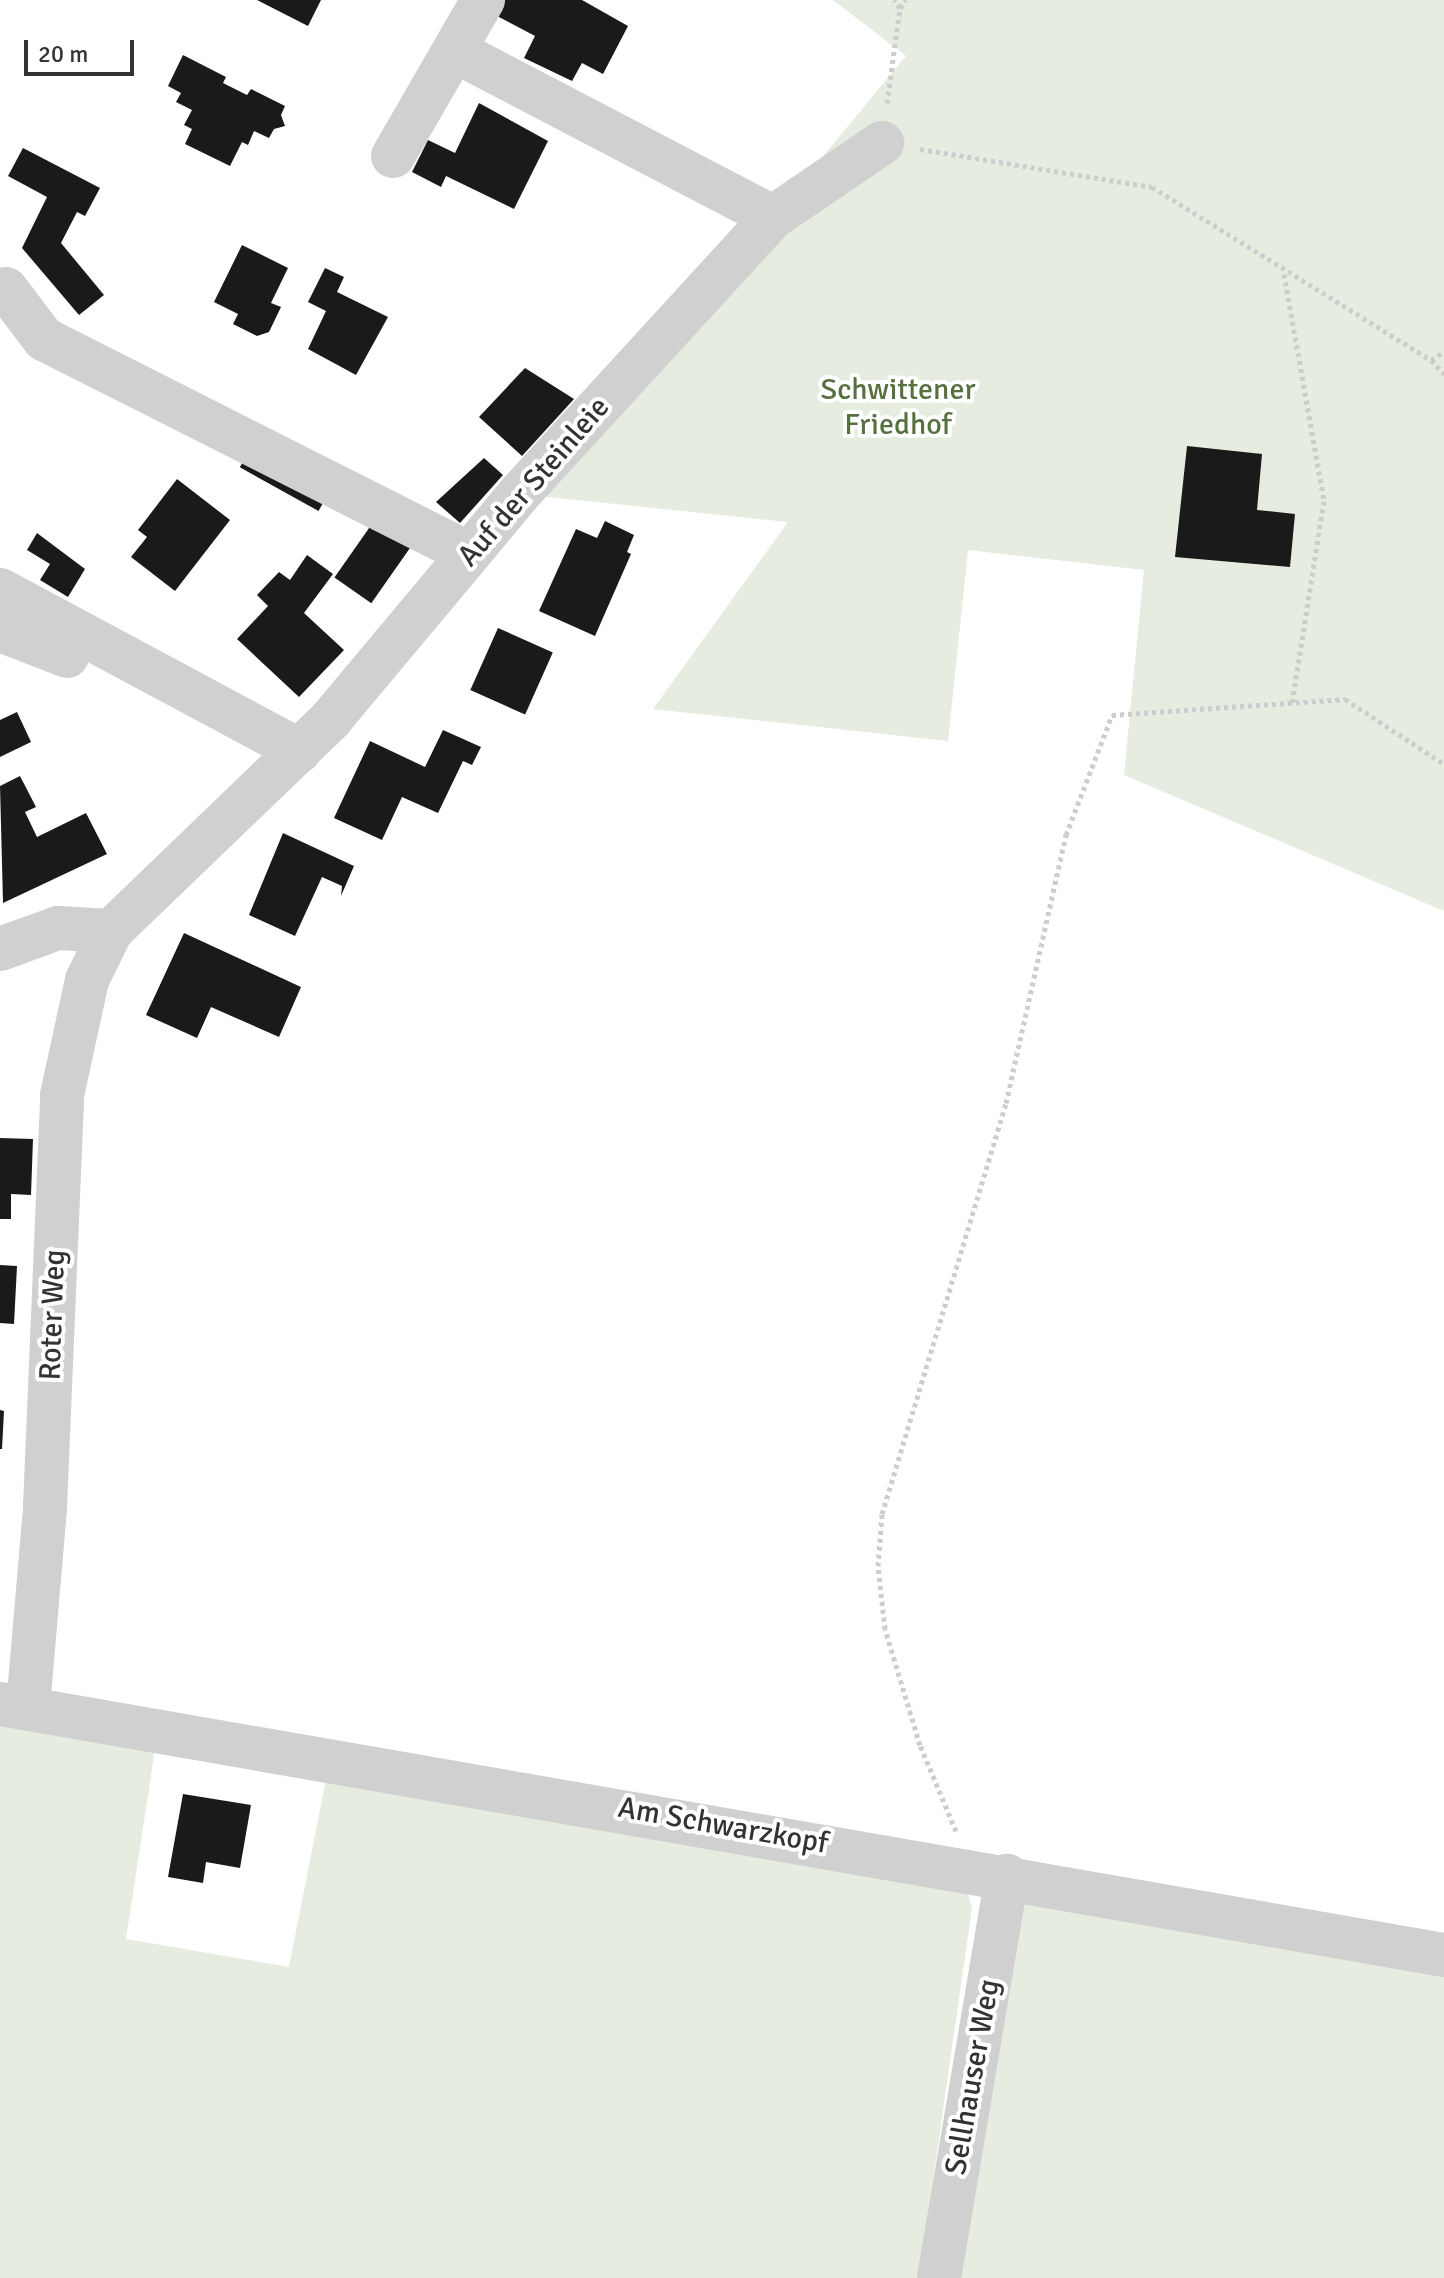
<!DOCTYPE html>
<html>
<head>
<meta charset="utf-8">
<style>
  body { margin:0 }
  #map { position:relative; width:1444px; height:2278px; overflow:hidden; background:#fff; font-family:Signika,sans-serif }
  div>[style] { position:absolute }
  .green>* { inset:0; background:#e6ecdf }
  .building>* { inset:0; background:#1a1a1a; transform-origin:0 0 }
  .path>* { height:5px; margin-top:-2.5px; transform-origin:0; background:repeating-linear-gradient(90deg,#cdcdcd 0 4px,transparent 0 8px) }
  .minor>* { height:44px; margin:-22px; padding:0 22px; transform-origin:22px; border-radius:22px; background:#d0d0d0 }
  span { translate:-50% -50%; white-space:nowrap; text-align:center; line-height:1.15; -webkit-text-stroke:8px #fff; paint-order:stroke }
  .park-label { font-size:30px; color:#56703f }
  .street-label { font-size:30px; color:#333 }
  .scale { position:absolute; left:24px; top:40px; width:110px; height:36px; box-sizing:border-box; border:4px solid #333; border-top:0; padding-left:10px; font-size:24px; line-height:28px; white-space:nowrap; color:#333; -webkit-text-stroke:6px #fff; paint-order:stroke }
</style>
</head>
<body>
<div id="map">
  <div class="green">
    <div style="clip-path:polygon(833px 0,1444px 0,1444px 911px,1124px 775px,1144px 570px,968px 550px,948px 741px,653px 709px,788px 522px,519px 494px,773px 217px,906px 56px)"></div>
    <div style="clip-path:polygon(0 1723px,155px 1749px,126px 1939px,289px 1967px,326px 1779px,968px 1894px,972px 1908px,919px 2278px,0 2278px)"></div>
    <div style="clip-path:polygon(1006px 1856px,1444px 1941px,1444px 2278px,941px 2278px)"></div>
  </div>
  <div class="building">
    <div style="clip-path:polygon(257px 0,321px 0,308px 26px)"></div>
    <div style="clip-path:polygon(505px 0,582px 0,628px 26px,603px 74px,582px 63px,572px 81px,524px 58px,535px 36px,497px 16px)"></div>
    <div style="clip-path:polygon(183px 55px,226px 77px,223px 83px,247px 95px,251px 89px,285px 106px,281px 115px,285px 126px,274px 129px,269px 138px,254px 131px,248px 145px,242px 142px,230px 166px,185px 144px,192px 129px,184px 125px,192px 110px,176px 102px,181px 93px,168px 86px)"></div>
    <div style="clip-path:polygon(479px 103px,548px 141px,514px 209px,446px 176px,441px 187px,412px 172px,428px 140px,455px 153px)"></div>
    <div style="clip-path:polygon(23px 148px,100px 188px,85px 216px,77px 212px,61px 243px,104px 295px,79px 315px,22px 248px,47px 197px,8px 176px)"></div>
    <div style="clip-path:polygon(242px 245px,288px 268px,271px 303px,281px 307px,269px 332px,257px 336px,233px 324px,238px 314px,214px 302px)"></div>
    <div style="clip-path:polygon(325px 268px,344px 277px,337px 292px,388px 317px,356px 375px,308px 349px,326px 311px,308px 302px)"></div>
    <div style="clip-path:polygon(525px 368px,574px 399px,522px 456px,479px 417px)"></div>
    <div style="clip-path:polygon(1187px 446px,1262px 454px,1257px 510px,1295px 514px,1290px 567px,1175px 557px)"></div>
    <div style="left:250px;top:449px;width:90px;height:21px;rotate:29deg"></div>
    <div style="clip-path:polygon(484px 458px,503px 475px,460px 523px,436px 502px)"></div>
    <div style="clip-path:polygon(177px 479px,230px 520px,175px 591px,131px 557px,147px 537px,138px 530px)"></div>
    <div style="left:374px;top:521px;width:45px;height:69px;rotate:35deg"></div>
    <div style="clip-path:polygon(605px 521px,634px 535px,627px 552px,631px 554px,595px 636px,539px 611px,576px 529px,597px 538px)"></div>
    <div style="clip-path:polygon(37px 533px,85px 569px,68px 597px,40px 580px,50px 564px,27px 550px)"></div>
    <div style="clip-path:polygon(307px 555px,333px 574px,304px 613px,344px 650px,299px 697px,237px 639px,268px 606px,257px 595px,279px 572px,290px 580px)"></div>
    <div style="left:498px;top:628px;width:60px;height:68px;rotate:24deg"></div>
    <div style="clip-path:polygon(17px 712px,31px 742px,0 757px,0 720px)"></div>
    <div style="clip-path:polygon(443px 730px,481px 747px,472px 765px,463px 761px,438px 813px,402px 797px,382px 840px,334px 818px,370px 741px,425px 767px)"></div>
    <div style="clip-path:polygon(20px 776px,36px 807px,25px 812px,37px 837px,86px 813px,107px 854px,3px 903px,0 786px)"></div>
    <div style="clip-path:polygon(283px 833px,354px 866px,341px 896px,342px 886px,322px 877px,295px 936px,249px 915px)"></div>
    <div style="clip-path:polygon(184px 933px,301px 987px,279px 1037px,211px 1007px,197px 1038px,146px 1015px)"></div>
    <div style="clip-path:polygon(0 1138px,33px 1139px,31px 1195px,11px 1194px,11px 1219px,0 1219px)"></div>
    <div style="clip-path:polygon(0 1265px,17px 1266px,14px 1324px,0 1323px)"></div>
    <div style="clip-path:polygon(0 1410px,4px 1411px,2px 1449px,0 1449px)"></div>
    <div style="clip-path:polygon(183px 1794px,251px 1805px,240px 1868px,206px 1862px,203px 1883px,168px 1877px)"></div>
  </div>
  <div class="path">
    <div style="left:900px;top:8px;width:10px;rotate:-53deg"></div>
    <div style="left:887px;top:103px;width:96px;rotate:-82.2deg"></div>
    <div style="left:900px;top:8px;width:10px;rotate:-127deg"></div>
    <div style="left:920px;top:149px;width:235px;rotate:9.3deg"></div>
    <div style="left:1152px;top:187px;width:328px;rotate:31.8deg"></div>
    <div style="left:1431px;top:360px;width:19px;rotate:47deg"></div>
    <div style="left:1284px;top:274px;width:230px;rotate:80deg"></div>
    <div style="left:1324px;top:501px;width:204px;rotate:99deg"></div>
    <div style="left:1431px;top:360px;width:15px;rotate:-32deg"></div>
    <div style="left:956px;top:1831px;width:93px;rotate:-112.7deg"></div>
    <div style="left:920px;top:1745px;width:121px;rotate:-106.8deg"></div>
    <div style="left:885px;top:1629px;width:63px;rotate:-96.3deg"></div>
    <div style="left:878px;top:1566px;width:52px;rotate:-85.6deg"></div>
    <div style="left:882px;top:1514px;width:429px;rotate:-73.2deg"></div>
    <div style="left:1006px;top:1103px;width:275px;rotate:-77.4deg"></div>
    <div style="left:1066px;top:835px;width:129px;rotate:-69deg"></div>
    <div style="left:1112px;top:715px;width:234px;rotate:-3.9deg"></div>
    <div style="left:1345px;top:699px;width:118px;rotate:33.3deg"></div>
  </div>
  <div class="minor">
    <div style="left:455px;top:51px;width:359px;rotate:27.6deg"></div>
    <div style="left:393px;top:156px;width:180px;rotate:-60deg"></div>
    <div style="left:6px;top:289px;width:63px;rotate:52.8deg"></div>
    <div style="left:44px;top:339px;width:476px;rotate:26.8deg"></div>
    <div style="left:0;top:590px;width:340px;rotate:28.2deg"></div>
    <div style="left:0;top:630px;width:72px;rotate:21.2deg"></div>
    <div style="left:0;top:949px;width:62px;rotate:-19.9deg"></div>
    <div style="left:58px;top:928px;width:53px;rotate:3.2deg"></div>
    <div style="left:111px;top:931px;width:306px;rotate:-43.9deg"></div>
    <div style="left:331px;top:719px;width:293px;rotate:-50.1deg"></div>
    <div style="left:519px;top:494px;width:376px;rotate:-47.5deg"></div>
    <div style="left:773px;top:217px;width:132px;rotate:-34.2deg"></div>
    <div style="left:0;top:1704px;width:1466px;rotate:9.86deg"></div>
    <div style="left:28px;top:1707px;width:201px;rotate:-85.1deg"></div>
    <div style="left:45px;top:1507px;width:412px;rotate:-87.6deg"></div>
    <div style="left:62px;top:1095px;width:118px;rotate:-77.7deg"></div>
    <div style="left:87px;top:980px;width:55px;rotate:-63.9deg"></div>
    <div style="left:939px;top:2278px;width:408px;rotate:-80.4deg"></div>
  </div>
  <div class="park-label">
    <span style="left:898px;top:407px">Schwittener<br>Friedhof</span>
  </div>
  <div class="street-label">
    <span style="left:534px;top:482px;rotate:-49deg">Auf der Steinleie</span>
    <span style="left:53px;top:1315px;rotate:-88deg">Roter Weg</span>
    <span style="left:723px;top:1826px;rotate:10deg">Am Schwarzkopf</span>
    <span style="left:973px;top:2077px;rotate:-80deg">Sellhauser Weg</span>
  </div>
  <div class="scale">20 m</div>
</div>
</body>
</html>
